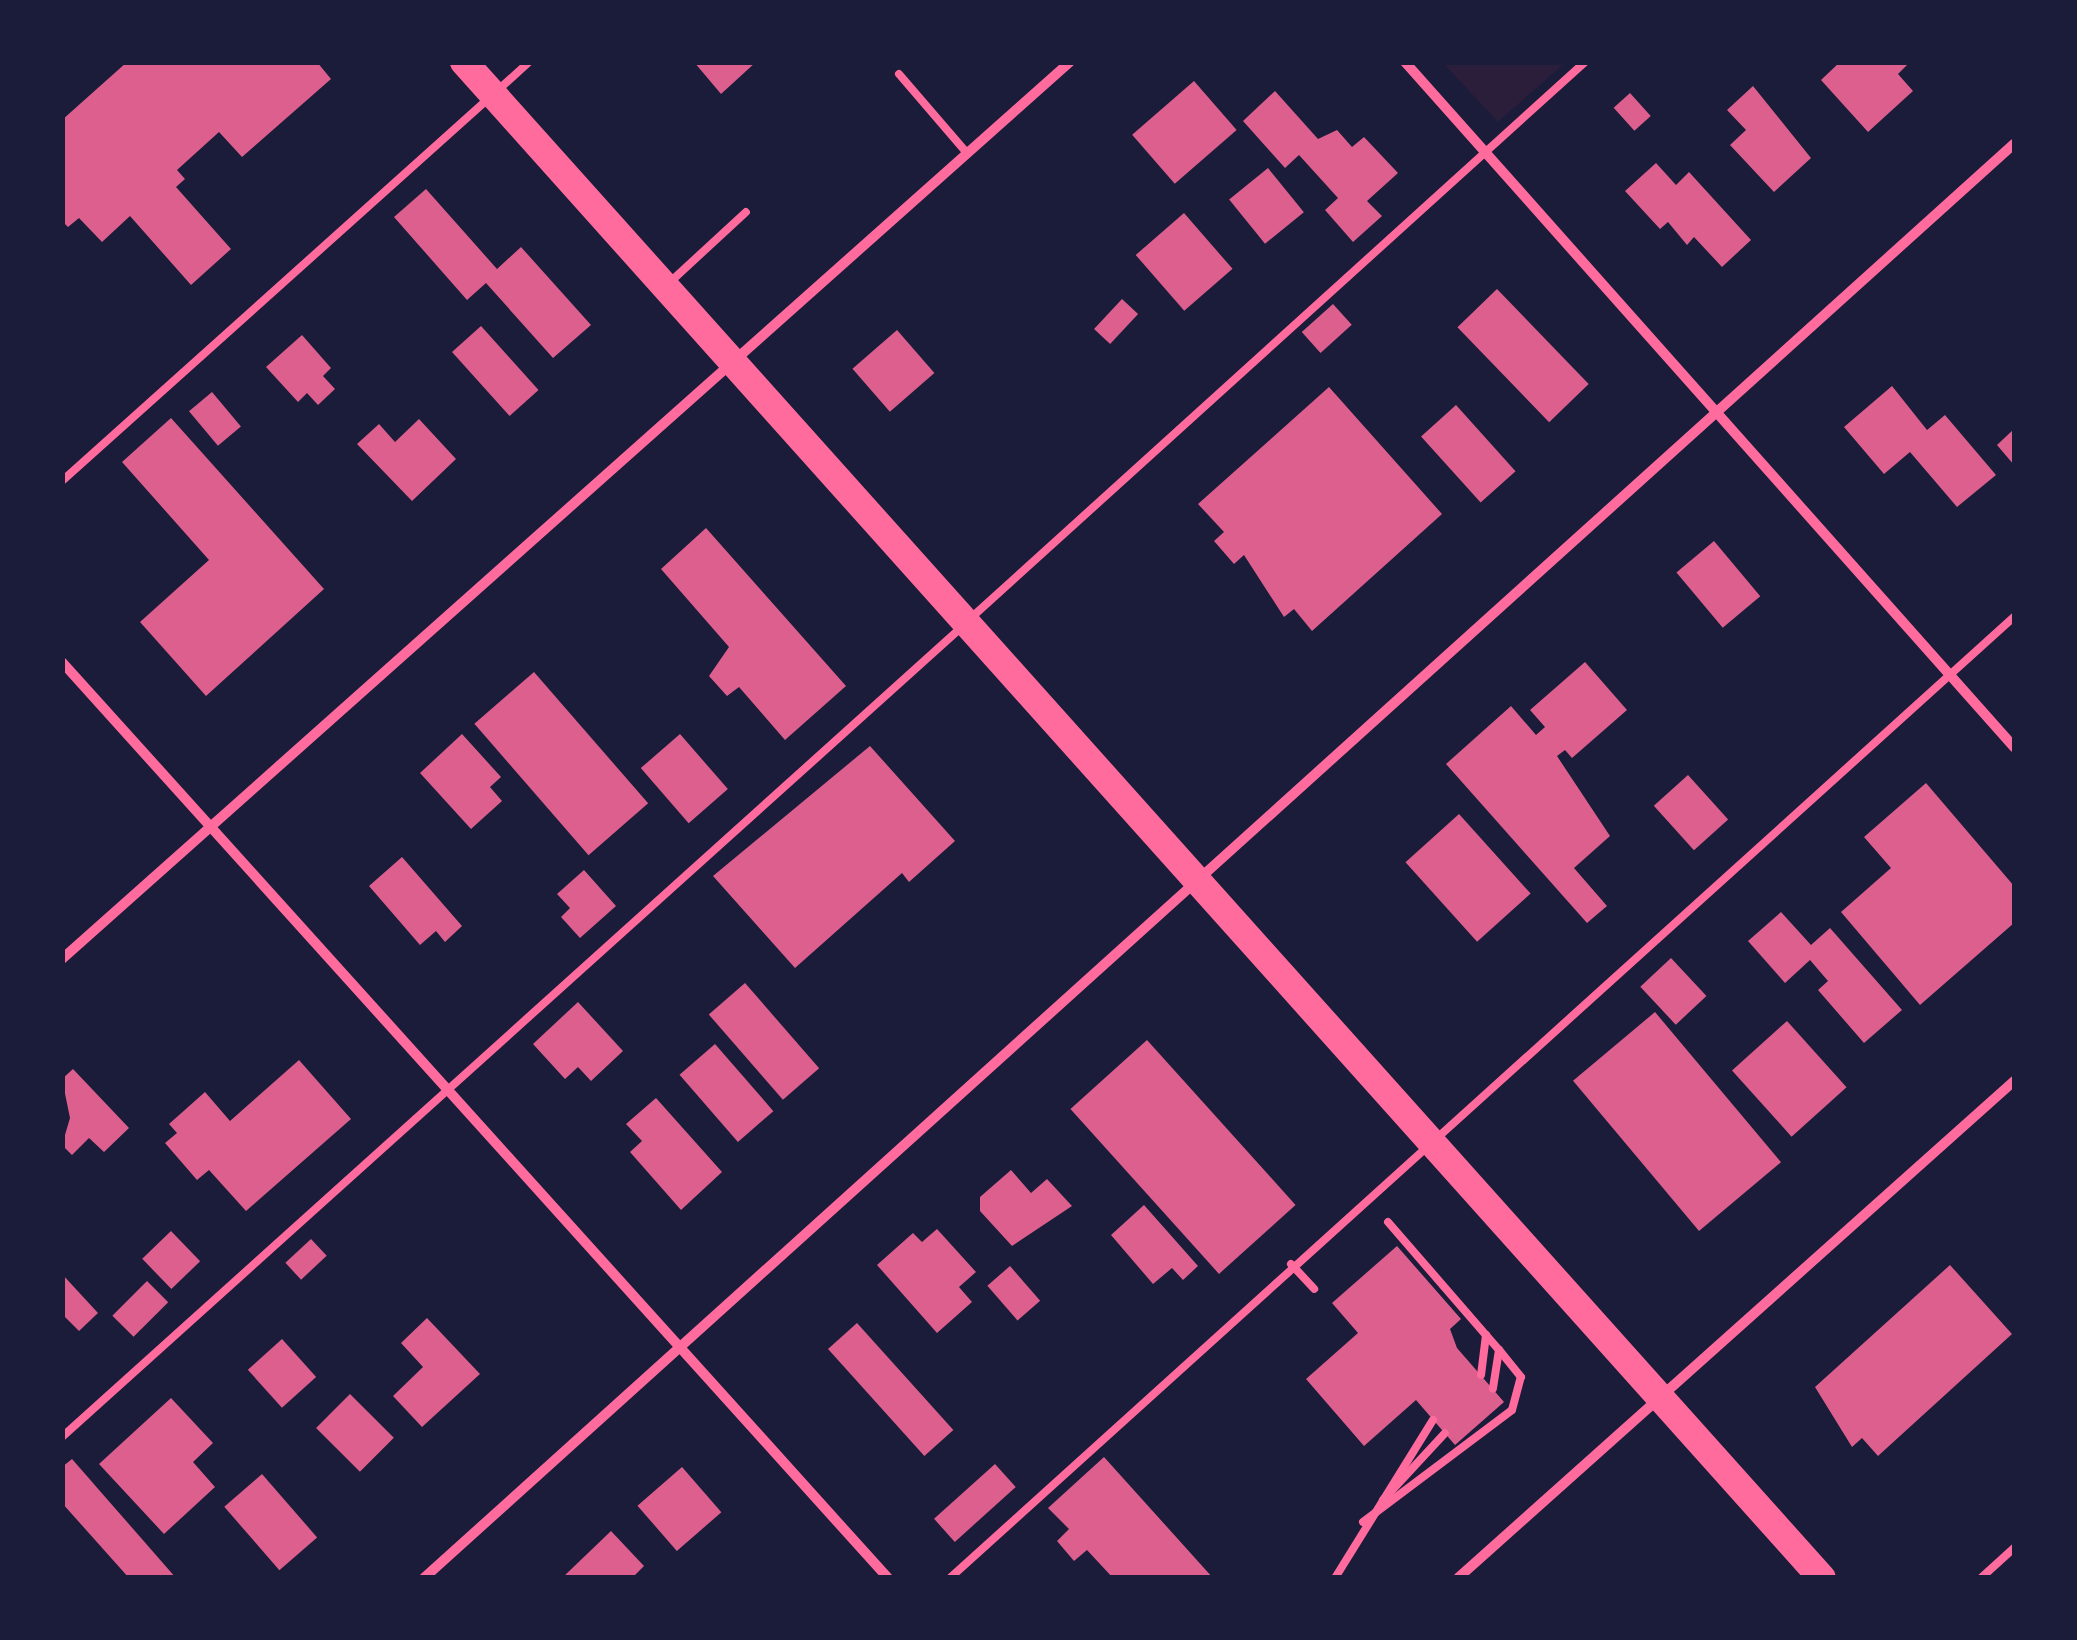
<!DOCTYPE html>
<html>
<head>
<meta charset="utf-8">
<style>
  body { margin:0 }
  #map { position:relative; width:2077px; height:1640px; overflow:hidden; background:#1b1b3a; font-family:Merriweather,serif }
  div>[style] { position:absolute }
  .green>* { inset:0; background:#2a1e3b }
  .building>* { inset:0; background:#dd5f8e; transform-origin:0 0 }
  .service>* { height:8px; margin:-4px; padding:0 4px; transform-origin:4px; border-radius:4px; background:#ff6b9d }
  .minor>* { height:10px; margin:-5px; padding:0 5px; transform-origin:5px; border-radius:5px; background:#ff6b9d }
  .trunk>* { height:28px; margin:-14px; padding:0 14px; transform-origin:14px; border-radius:14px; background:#ff6b9d }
  span { translate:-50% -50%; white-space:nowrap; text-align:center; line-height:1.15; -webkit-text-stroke:10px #1b1b3a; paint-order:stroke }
  .frame { position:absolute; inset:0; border:65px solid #1b1b3a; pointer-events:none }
</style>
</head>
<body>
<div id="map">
  <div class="green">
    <div style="clip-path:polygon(1443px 63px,1565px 63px,1498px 122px)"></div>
  </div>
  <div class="building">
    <div style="clip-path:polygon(127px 62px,317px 62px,331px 79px,242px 157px,219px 132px,177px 170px,185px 179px,176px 187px,231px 249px,191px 285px,130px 216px,102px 242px,79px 218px,68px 227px,62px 221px,62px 120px)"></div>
    <div style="clip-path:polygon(694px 62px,756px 62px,721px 94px)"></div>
    <div style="clip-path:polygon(1840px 62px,1910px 62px,1898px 74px,1913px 91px,1868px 132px,1821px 80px)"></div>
    <div style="left:1194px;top:81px;width:65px;height:82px;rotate:49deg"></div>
    <div style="clip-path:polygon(1753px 86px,1811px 158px,1774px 192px,1730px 145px,1746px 130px,1727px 110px)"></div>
    <div style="clip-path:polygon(1275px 91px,1318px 139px,1337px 130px,1352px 147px,1364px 137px,1398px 173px,1367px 201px,1382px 216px,1353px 242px,1325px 210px,1338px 198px,1299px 155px,1285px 168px,1243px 121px)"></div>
    <div style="left:1630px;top:93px;width:31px;height:22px;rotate:48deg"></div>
    <div style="clip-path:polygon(1656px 163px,1676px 185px,1689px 172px,1751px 240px,1722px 267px,1694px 237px,1687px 245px,1668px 222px,1660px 229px,1625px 191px)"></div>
    <div style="left:1268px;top:168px;width:57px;height:50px;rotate:51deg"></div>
    <div style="clip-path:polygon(426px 189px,497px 269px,521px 247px,591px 325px,553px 358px,486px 283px,467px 300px,394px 217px)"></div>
    <div style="left:1184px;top:213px;width:74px;height:64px;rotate:49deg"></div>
    <div style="left:1497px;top:289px;width:132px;height:55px;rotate:46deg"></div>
    <div style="left:1122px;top:299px;width:22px;height:41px;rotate:43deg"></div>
    <div style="left:1333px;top:304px;width:28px;height:42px;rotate:48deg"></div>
    <div style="left:481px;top:326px;width:86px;height:39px;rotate:48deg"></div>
    <div style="left:897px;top:330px;width:57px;height:59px;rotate:49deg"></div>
    <div style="clip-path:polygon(302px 335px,331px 368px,323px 376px,335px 389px,318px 405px,307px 393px,298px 402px,266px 367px)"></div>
    <div style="clip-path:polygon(1892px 386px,1927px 430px,1945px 415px,1996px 475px,1957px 507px,1910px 452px,1884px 474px,1844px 427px)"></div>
    <div style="clip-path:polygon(1329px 387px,1442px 514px,1312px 631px,1294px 609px,1284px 617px,1244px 555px,1234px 564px,1214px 541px,1224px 532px,1198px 504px)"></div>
    <div style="left:212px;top:392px;width:45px;height:30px;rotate:50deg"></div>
    <div style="left:1456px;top:405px;width:89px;height:47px;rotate:48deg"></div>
    <div style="clip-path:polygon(171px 418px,324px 589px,206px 696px,140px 622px,209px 560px,122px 462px)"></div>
    <div style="clip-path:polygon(419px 419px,456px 459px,412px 501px,357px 444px,379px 424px,395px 442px)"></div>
    <div style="clip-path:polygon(2014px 429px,2014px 465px,1997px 445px)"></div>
    <div style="clip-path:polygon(706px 528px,846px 686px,785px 740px,739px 687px,727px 696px,709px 676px,729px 647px,661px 569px)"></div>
    <div style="left:1714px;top:541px;width:72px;height:49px;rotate:50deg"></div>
    <div style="clip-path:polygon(1585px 662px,1627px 710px,1572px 758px,1565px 750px,1557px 756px,1610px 836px,1574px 868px,1607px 906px,1587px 923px,1446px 764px,1511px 706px,1536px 735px,1545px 727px,1530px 710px)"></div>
    <div style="left:534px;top:672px;width:174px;height:79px;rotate:49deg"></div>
    <div style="clip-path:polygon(462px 734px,501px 777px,490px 787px,502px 801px,471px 829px,420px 773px)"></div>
    <div style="left:680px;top:734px;width:73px;height:52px;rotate:49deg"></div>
    <div style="clip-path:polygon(870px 746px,955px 841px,909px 882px,902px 873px,795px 968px,713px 876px)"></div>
    <div style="left:1688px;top:775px;width:60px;height:46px;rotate:48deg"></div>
    <div style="clip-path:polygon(1926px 783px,2014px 886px,2014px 923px,1920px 1005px,1841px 912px,1891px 868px,1864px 837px)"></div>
    <div style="left:1459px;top:814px;width:107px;height:72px;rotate:48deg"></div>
    <div style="clip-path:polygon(402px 857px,462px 926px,445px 942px,436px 931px,420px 945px,369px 886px)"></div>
    <div style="clip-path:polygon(584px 870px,616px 906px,580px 938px,561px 917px,570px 908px,557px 894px)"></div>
    <div style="clip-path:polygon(1781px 912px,1811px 945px,1830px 928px,1902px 1010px,1864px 1043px,1818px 990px,1828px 981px,1810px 960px,1785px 983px,1748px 941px)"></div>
    <div style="left:1671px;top:958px;width:52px;height:42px;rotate:47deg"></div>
    <div style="left:745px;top:983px;width:113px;height:48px;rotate:49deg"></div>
    <div style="clip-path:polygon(578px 1002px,623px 1051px,591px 1081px,578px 1067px,565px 1079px,533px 1044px)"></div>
    <div style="left:1655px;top:1012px;width:196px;height:107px;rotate:50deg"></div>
    <div style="left:1787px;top:1021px;width:89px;height:74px;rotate:48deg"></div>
    <div style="left:1147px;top:1040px;width:222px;height:103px;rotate:48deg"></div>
    <div style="left:715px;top:1044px;width:89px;height:47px;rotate:49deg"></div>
    <div style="clip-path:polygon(299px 1060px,351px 1119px,246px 1211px,209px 1170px,197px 1180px,165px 1143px,177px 1133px,169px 1124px,205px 1092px,230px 1121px)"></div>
    <div style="clip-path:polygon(73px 1069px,129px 1128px,104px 1152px,89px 1138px,72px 1155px,62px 1145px,70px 1118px,62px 1079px)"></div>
    <div style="clip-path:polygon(656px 1098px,722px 1172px,681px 1210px,630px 1152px,642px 1141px,626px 1124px)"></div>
    <div style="clip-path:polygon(1011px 1170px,1031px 1193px,1047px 1179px,1072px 1206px,1012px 1246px,980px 1211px,980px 1197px)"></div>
    <div style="clip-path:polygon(1144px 1205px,1198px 1266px,1183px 1280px,1172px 1268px,1153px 1284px,1111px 1235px)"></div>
    <div style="clip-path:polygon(937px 1229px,976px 1272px,959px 1287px,972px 1302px,937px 1333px,877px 1265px,913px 1233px,922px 1242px)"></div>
    <div style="left:171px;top:1231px;width:42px;height:40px;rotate:46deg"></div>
    <div style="left:311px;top:1239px;width:23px;height:35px;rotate:47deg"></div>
    <div style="clip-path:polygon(1397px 1246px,1461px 1319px,1450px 1329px,1457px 1348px,1504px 1402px,1455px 1445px,1416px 1400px,1364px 1446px,1306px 1379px,1358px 1333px,1332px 1303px)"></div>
    <div style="clip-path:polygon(1950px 1265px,2012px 1334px,1878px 1456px,1862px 1438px,1852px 1447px,1815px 1387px)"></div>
    <div style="left:1010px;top:1266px;width:46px;height:30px;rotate:49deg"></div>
    <div style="clip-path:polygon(62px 1274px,98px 1313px,79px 1331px,62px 1314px)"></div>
    <div style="left:147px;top:1281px;width:30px;height:49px;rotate:45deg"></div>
    <div style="clip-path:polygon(427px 1318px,480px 1374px,422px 1427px,393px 1396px,423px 1367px,401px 1343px)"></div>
    <div style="left:857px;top:1323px;width:144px;height:39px;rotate:48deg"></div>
    <div style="left:282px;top:1339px;width:51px;height:46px;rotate:48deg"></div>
    <div style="left:350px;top:1394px;width:62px;height:48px;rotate:45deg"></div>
    <div style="clip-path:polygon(171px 1398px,213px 1443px,193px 1462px,215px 1487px,164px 1534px,99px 1464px)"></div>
    <div style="clip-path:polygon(1104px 1457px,1213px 1578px,1113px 1578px,1087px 1550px,1074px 1561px,1057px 1541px,1069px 1529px,1048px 1508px)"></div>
    <div style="clip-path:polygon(72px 1459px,176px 1578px,129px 1578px,62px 1503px,62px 1467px)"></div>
    <div style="left:995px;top:1464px;width:31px;height:82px;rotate:48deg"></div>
    <div style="left:682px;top:1467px;width:60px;height:59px;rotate:49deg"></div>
    <div style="left:262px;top:1474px;width:84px;height:50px;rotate:49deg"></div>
    <div style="clip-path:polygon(611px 1531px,644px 1566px,632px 1578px,562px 1578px)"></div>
  </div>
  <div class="service">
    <div style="left:899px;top:74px;width:103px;rotate:49.3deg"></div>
    <div style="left:497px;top:91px;width:43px;rotate:-42.2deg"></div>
    <div style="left:668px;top:284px;width:106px;rotate:-42.7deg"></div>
    <div style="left:62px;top:481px;width:571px;rotate:-41.88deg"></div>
    <div style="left:972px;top:617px;width:827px;rotate:-42.16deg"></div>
    <div style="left:1388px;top:1222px;width:150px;rotate:49.1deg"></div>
    <div style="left:1486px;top:1335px;width:40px;rotate:97.1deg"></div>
    <div style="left:1291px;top:1264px;width:34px;rotate:47deg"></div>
    <div style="left:1486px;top:1335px;width:20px;rotate:49deg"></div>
    <div style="left:1499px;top:1350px;width:39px;rotate:99deg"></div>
    <div style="left:62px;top:1437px;width:1211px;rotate:-41.99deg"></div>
    <div style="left:1383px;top:1500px;width:91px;rotate:-47.2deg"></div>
    <div style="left:1363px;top:1522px;width:186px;rotate:-36.9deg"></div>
    <div style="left:1512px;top:1410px;width:34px;rotate:-75deg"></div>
    <div style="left:1521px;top:1377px;width:35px;rotate:-129deg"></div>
    <div style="left:950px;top:1578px;width:1434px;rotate:-42.09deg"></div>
    <div style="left:1335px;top:1578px;width:186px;rotate:-58.2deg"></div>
    <div style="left:1981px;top:1578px;width:45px;rotate:-42.3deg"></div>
  </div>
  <div class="minor">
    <div style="left:1405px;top:62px;width:917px;rotate:48.36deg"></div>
    <div style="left:62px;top:662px;width:1233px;rotate:47.96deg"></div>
    <div style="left:62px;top:959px;width:1349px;rotate:-41.67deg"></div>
    <div style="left:424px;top:1578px;width:2141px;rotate:-42.05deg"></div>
    <div style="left:1458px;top:1578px;width:746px;rotate:-41.79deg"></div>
  </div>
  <div class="trunk">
    <div style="left:464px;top:62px;width:2035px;rotate:48.15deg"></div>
  </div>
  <div class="frame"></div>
</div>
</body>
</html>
